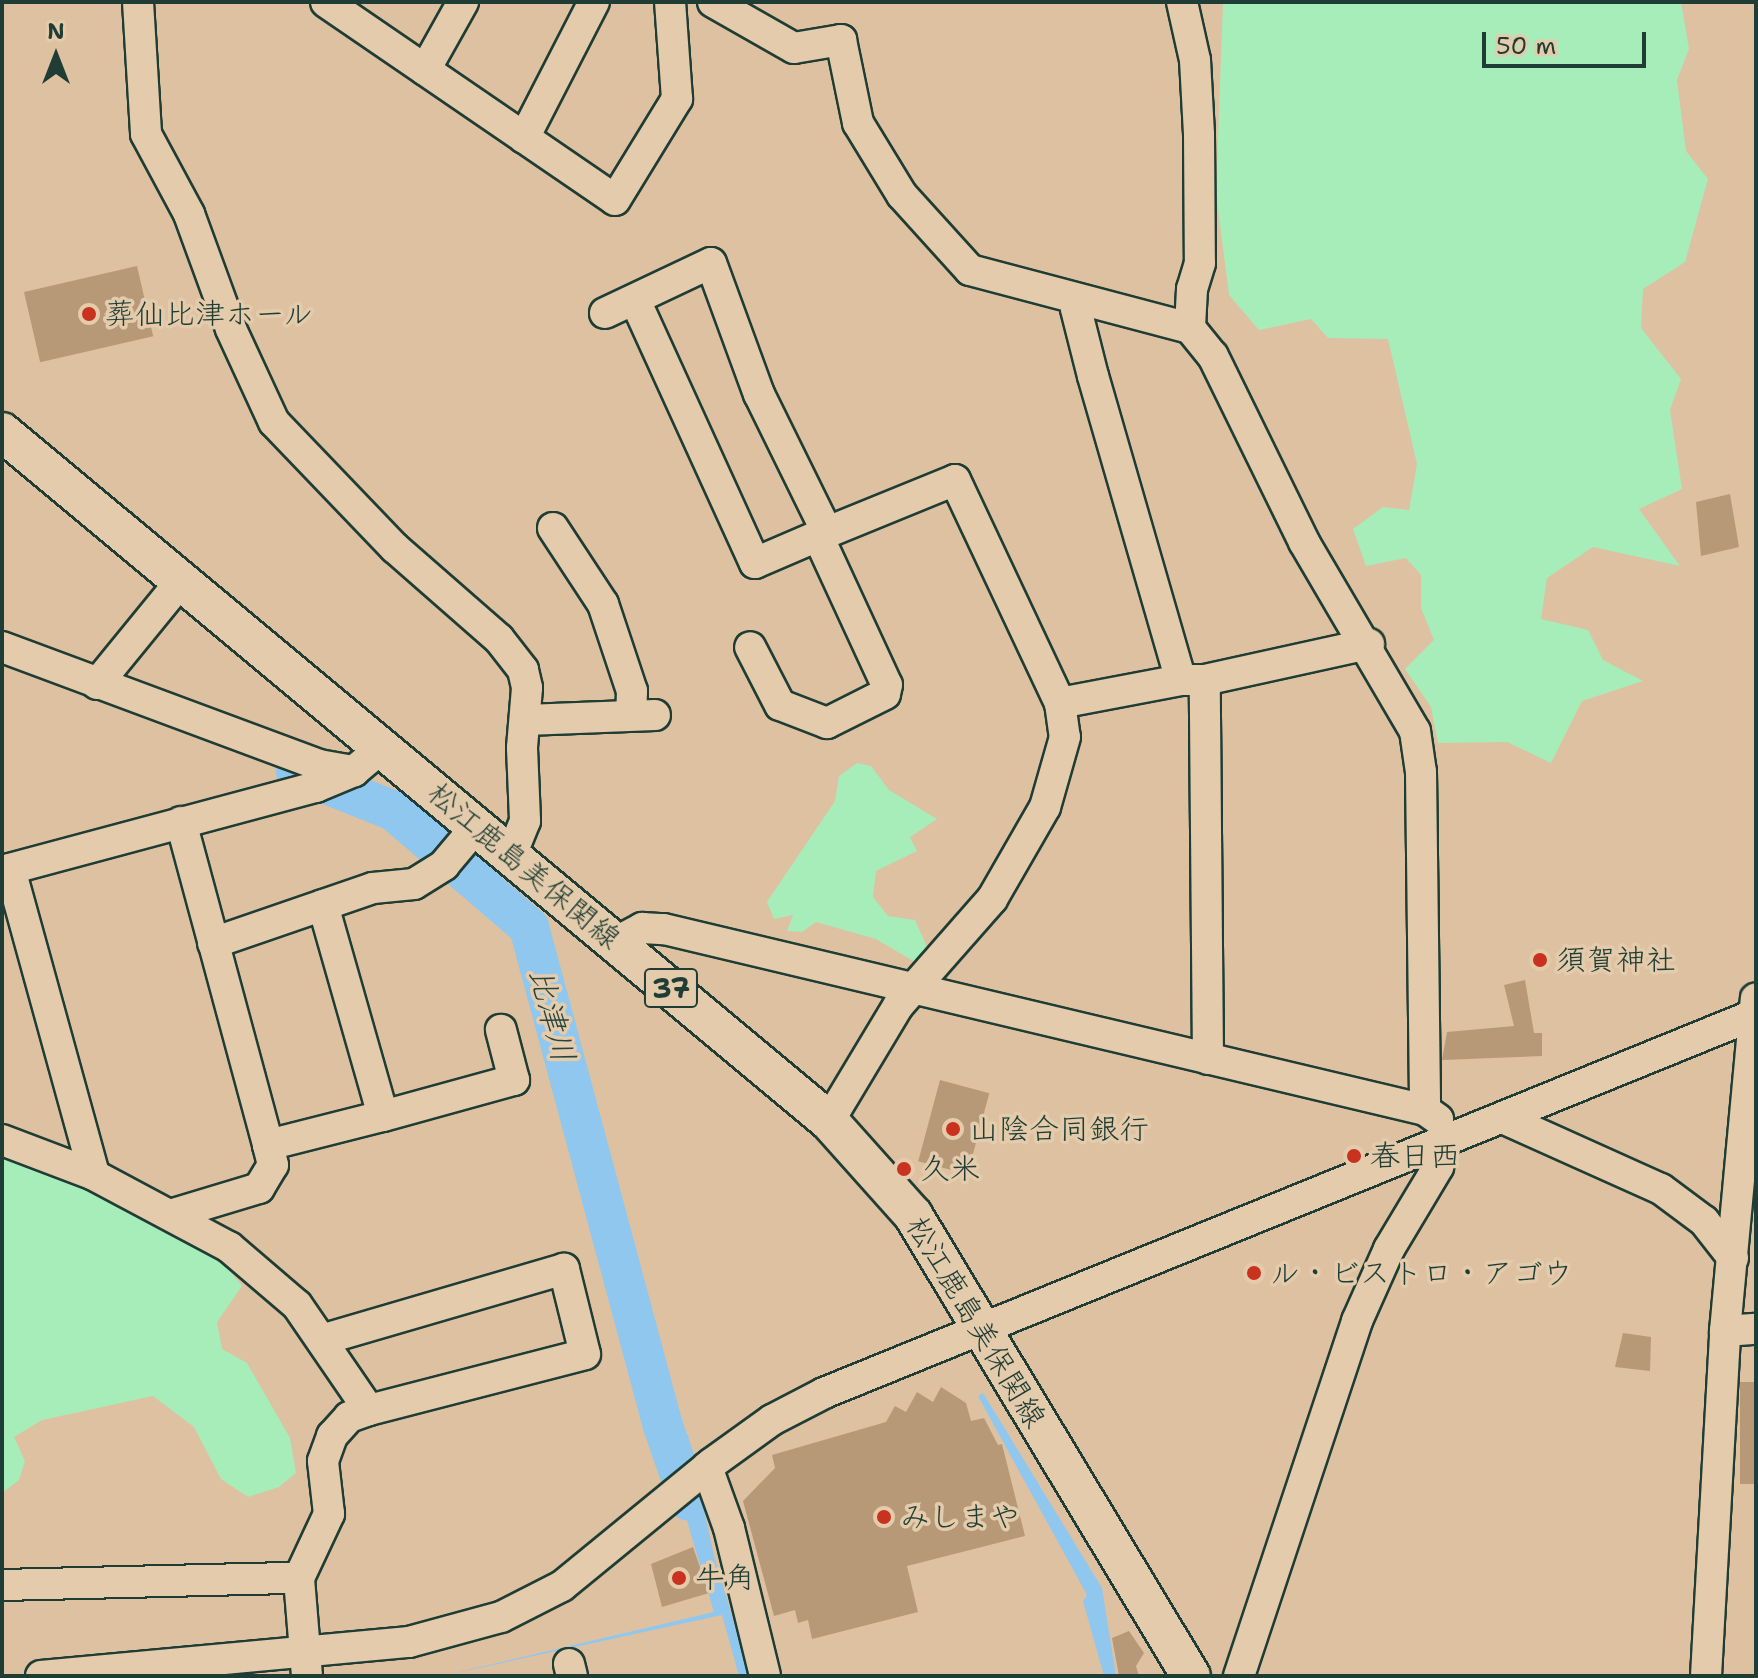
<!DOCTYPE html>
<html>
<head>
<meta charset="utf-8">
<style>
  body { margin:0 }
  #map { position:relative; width:1758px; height:1678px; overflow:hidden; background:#dec1a0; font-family:"Shantell Sans","Klee One",sans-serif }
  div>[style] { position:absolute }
  .green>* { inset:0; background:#a6edb9 }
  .water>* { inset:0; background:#8fc7ee }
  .river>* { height:40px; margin:-20px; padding:0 20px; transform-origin:20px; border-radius:20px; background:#8fc7ee }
  .building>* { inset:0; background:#b79978; transform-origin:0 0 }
  .roads { filter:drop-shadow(2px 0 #1f3d34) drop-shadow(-2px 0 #1f3d34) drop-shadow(0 2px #1f3d34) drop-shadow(0 -2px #1f3d34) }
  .minor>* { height:30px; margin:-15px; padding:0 15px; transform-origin:15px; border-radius:15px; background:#e3cbab }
  .major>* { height:38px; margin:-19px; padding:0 19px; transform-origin:19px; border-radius:19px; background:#e3cbab }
  .dots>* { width:22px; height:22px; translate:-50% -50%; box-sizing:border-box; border:4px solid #e3cbab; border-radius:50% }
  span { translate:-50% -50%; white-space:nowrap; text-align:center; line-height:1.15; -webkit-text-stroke:7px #e3cbab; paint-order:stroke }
  .shield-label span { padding:2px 6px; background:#e3cbab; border:2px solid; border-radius:6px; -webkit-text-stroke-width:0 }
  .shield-label { font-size:28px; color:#1f3d34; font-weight:700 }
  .poi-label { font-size:30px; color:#1f3d34 }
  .left { translate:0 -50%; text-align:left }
  .street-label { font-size:30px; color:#1f3d34 }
  .water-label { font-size:32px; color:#25443d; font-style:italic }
  .frame { position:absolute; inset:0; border:4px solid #1f3d34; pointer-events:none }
  .north { position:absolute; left:16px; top:16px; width:80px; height:80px; -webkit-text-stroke:6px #e3cbab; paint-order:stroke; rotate:0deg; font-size:22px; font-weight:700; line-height:32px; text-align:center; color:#1f3d34 }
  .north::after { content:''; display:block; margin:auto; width:28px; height:36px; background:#1f3d34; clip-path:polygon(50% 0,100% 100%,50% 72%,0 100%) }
  .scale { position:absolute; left:1482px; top:32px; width:164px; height:36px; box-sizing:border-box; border:4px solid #1f3d34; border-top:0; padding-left:10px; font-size:24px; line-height:28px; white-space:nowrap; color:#1f3d34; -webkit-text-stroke:6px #e3cbab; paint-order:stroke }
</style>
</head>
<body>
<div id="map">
  <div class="green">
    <div style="clip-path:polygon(1223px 2px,1681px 2px,1689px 49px,1677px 80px,1686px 151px,1708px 179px,1685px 262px,1643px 289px,1641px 328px,1681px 379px,1670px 410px,1682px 489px,1639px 509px,1680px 566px,1593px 547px,1547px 578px,1541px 619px,1588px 630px,1603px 660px,1643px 681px,1582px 701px,1551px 763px,1507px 742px,1438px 743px,1431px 707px,1405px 669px,1434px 640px,1421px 608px,1421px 575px,1406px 558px,1366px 566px,1353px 529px,1383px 507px,1409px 510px,1417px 464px,1388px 339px,1328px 338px,1311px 319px,1259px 330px,1229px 295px,1216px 193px)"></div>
    <div style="clip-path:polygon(857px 763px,871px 766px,889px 790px,937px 819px,910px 837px,917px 851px,876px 871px,873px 897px,888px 916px,915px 920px,927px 947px,920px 965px,876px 939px,816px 922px,802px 932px,787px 931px,793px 915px,774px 919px,767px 902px,835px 801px,839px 776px)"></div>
    <div style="clip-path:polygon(2px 1152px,47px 1167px,214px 1251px,242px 1286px,217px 1322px,222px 1349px,247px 1363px,290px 1438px,296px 1473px,279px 1487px,248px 1497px,221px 1479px,194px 1427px,153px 1396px,42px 1420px,14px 1437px,25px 1461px,19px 1480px,2px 1493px)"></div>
  </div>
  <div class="water">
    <div style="clip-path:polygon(983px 1393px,1102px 1588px,1116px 1676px,1104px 1676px,1083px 1601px,1087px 1595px,978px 1396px)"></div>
    <div style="clip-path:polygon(688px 1435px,714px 1556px,750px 1676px,739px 1676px,722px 1615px,442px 1676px,714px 1612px,667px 1453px)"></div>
  </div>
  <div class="river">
    <div style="left:296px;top:772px;width:105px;rotate:21.7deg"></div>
    <div style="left:394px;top:811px;width:178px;rotate:40.7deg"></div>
    <div style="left:529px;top:927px;width:517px;rotate:74.97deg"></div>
    <div style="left:663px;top:1426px;width:79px;rotate:70.9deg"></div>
  </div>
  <div class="building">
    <div style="left:137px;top:266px;width:72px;height:116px;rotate:77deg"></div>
    <div style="clip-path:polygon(1730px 494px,1739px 547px,1701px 556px,1696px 502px)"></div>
    <div style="clip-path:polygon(1525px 980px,1534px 1033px,1542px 1033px,1542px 1056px,1442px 1060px,1447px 1032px,1514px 1026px,1504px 985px)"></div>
    <div style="left:940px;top:1080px;width:51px;height:84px;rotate:15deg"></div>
    <div style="clip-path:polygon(1623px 1333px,1651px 1337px,1650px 1371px,1615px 1367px)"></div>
    <div style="left:1756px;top:1382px;width:102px;height:16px;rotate:90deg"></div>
    <div style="clip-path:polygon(941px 1387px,966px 1403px,971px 1421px,984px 1418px,998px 1445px,1002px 1444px,1025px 1536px,907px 1566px,918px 1612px,812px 1639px,808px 1620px,798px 1623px,795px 1610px,774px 1616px,743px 1501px,775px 1468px,772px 1455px,886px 1422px,895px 1406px,906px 1412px,917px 1392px,933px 1402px)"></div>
    <div style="clip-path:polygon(693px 1547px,709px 1593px,662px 1607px,651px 1564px)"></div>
    <div style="clip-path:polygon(1129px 1631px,1144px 1653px,1136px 1666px,1139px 1676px,1119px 1676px,1112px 1638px)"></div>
  </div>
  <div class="roads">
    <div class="minor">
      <div style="left:138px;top:2px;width:132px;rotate:86.5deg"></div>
      <div style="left:146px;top:134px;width:91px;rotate:61.7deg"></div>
      <div style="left:189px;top:214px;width:122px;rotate:69.9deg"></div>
      <div style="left:231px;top:329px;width:102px;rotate:65.2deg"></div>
      <div style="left:274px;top:422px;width:175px;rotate:46.2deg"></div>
      <div style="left:395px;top:548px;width:138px;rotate:41.2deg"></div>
      <div style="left:499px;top:639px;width:39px;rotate:52deg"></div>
      <div style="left:523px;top:670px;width:18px;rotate:77deg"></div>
      <div style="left:527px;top:688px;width:60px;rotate:94.8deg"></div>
      <div style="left:522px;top:748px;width:73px;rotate:87.6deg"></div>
      <div style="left:525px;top:821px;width:38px;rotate:112deg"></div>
      <div style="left:326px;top:2px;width:350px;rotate:34.4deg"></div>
      <div style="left:615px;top:200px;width:119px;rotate:-58.5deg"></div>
      <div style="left:677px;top:99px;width:97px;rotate:-94.1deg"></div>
      <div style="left:713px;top:2px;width:93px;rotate:29.6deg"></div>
      <div style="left:794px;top:48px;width:48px;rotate:-9.7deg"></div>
      <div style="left:841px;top:40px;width:85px;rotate:78.4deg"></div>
      <div style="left:858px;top:123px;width:84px;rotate:58.6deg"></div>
      <div style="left:902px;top:195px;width:101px;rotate:47.8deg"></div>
      <div style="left:970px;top:270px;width:228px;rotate:14.8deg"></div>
      <div style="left:1182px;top:2px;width:59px;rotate:77.4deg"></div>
      <div style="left:1195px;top:60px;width:75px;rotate:86.9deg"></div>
      <div style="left:1199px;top:135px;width:128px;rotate:89.6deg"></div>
      <div style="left:1200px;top:263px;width:27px;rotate:107deg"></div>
      <div style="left:1192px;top:289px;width:39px;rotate:93deg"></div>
      <div style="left:1190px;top:328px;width:36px;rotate:51deg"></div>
      <div style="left:1213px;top:356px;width:207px;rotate:63.9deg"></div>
      <div style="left:1304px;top:542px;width:219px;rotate:59.6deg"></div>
      <div style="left:1415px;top:731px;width:41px;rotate:81.7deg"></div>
      <div style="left:1421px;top:772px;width:338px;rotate:89.3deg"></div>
      <div style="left:425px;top:70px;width:78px;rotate:-60.8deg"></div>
      <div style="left:524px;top:138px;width:153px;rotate:-62.8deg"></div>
      <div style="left:635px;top:300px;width:289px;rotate:65.5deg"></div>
      <div style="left:755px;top:563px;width:69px;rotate:-23.2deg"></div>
      <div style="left:818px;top:536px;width:164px;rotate:65.2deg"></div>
      <div style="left:887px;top:685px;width:9px;rotate:103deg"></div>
      <div style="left:885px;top:694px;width:65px;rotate:153.4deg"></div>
      <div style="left:827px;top:723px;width:50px;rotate:-159deg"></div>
      <div style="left:780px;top:705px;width:65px;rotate:-117.3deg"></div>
      <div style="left:1079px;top:300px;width:9px;rotate:108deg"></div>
      <div style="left:1076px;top:309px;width:69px;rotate:75.8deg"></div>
      <div style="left:1093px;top:376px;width:316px;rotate:73.9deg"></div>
      <div style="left:1181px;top:680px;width:24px"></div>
      <div style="left:605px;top:313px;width:117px;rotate:-25.3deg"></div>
      <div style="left:711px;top:263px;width:140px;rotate:69.9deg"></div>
      <div style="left:759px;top:394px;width:154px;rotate:63.8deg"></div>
      <div style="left:553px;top:528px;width:91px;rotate:56.7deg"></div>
      <div style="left:603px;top:604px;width:92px;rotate:71.6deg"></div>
      <div style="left:632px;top:691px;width:24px;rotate:92deg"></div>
      <div style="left:818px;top:536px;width:148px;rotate:-22.2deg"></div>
      <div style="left:955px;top:480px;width:246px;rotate:64.8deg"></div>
      <div style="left:1060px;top:703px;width:34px;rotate:82deg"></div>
      <div style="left:1065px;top:737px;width:73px;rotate:105.9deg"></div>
      <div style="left:1045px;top:807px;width:106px;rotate:119.9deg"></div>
      <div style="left:992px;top:899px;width:142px;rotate:131.3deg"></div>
      <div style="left:898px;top:1006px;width:134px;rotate:121deg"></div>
      <div style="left:2px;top:647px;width:338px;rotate:20.4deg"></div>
      <div style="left:319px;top:765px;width:36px;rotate:10deg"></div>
      <div style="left:97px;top:684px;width:133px;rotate:-50.8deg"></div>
      <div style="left:1060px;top:703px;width:123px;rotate:-10.8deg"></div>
      <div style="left:526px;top:720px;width:129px;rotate:-2.2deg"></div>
      <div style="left:181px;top:822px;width:335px;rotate:74.9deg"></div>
      <div style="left:10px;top:869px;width:317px;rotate:74.6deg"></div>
      <div style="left:2px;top:871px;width:325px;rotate:-15deg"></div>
      <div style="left:316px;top:787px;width:41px;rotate:-22.8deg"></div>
      <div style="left:354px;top:771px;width:35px;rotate:-40deg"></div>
      <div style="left:323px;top:905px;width:219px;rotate:74.1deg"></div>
      <div style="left:383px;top:1116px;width:136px;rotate:-15.4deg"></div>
      <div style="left:514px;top:1080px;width:52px;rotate:-104.6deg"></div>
      <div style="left:616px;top:942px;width:30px;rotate:-28deg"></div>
      <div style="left:642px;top:928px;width:22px;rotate:3deg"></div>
      <div style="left:664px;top:929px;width:782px;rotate:13.38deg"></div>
      <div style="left:1425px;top:1110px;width:16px;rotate:35deg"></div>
      <div style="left:213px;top:943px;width:169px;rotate:-19deg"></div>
      <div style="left:373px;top:888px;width:41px;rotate:-5.6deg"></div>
      <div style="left:414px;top:884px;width:36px;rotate:-32deg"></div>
      <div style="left:444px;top:865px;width:50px;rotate:-49.9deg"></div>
      <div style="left:1208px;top:1059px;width:379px;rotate:-90.5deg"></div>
      <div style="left:1205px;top:680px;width:168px;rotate:-12.4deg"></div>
      <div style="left:1505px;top:1119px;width:171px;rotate:24.2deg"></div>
      <div style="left:1661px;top:1189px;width:54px;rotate:36.7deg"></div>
      <div style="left:1704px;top:1221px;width:47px;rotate:51.9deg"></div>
      <div style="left:2px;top:1140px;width:98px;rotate:20.8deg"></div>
      <div style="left:94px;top:1175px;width:153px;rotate:28.1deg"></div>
      <div style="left:229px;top:1247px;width:89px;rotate:40.5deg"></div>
      <div style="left:297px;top:1305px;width:127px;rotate:55.6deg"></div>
      <div style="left:173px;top:1214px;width:90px;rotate:-16.8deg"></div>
      <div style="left:259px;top:1188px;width:27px;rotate:-59deg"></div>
      <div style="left:273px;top:1165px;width:21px;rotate:-104deg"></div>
      <div style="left:268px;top:1145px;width:119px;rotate:-14.2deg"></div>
      <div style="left:1725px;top:1331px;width:31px;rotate:-4deg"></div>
      <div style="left:707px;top:1467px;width:65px;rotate:70.2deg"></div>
      <div style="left:729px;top:1528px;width:152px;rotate:76.3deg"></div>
      <div style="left:2px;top:1585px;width:297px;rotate:-1.4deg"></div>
      <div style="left:569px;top:1664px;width:12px;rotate:76deg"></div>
      <div style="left:41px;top:1676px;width:370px;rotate:-5.3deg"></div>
      <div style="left:409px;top:1642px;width:95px;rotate:-15.2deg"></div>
      <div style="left:501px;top:1617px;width:68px;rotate:-26.9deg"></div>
      <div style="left:562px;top:1586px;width:193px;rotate:-39.3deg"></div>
      <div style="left:711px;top:1464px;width:75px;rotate:-35.8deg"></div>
      <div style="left:772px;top:1420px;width:59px;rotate:-27.4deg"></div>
      <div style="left:824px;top:1393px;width:1006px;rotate:-22.13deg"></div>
      <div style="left:307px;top:1676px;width:98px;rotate:-94.7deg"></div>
      <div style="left:299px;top:1578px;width:71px;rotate:-64.9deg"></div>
      <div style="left:329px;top:1514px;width:53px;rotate:-96.5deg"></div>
      <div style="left:323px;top:1461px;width:27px;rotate:-70deg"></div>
      <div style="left:332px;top:1436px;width:25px;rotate:-48deg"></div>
      <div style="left:349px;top:1417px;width:21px;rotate:-19deg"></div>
      <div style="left:369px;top:1410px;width:223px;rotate:-14.5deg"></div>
      <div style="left:585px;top:1354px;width:88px;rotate:-103.9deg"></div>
      <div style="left:564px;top:1269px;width:250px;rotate:163.7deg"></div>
      <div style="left:1239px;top:1676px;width:374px;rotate:-71.6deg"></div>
      <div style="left:1357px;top:1321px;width:79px;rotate:-66deg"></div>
      <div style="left:1389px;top:1249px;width:96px;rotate:-59.1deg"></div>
      <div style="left:1438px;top:1167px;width:22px;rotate:-82deg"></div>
      <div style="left:1706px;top:1676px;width:346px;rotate:-86.8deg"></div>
      <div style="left:1725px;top:1331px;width:334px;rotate:-84.7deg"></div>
    </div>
    <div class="major">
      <div style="left:2px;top:432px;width:1076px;rotate:39.8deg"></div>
      <div style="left:829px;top:1121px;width:126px;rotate:48.2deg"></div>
      <div style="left:913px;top:1215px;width:538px;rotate:58.91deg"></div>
    </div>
  </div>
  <div class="dots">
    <div style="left:89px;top:314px;background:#c8321e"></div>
    <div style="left:1540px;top:960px;background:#c8321e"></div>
    <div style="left:953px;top:1129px;background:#c8321e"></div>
    <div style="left:1354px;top:1156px;background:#c8321e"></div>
    <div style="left:904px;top:1169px;background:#c8321e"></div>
    <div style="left:1254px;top:1273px;background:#c8321e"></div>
    <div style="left:884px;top:1517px;background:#c8321e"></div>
    <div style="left:679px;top:1578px;background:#c8321e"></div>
  </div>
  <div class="shield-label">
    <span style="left:671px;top:988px">37</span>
  </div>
  <div class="poi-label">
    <span class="left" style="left:105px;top:314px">葬仙比津ホール</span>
    <span class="left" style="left:1556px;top:960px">須賀神社</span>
    <span class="left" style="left:969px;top:1129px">山陰合同銀行</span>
    <span class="left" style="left:1370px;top:1156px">春日西</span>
    <span class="left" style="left:920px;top:1169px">久米</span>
    <span class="left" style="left:1270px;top:1273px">ル・ビストロ・アゴウ</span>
    <span class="left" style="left:900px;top:1517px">みしまや</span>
    <span class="left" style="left:695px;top:1578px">牛角</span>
  </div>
  <div class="street-label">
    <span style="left:524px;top:866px;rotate:40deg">松江鹿島美保関線</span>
    <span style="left:976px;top:1322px;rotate:59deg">松江鹿島美保関線</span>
  </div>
  <div class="water-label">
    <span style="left:552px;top:1015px;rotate:75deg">比津川</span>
  </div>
  <div class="frame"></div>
  <div class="north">N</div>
  <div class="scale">50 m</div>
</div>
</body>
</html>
